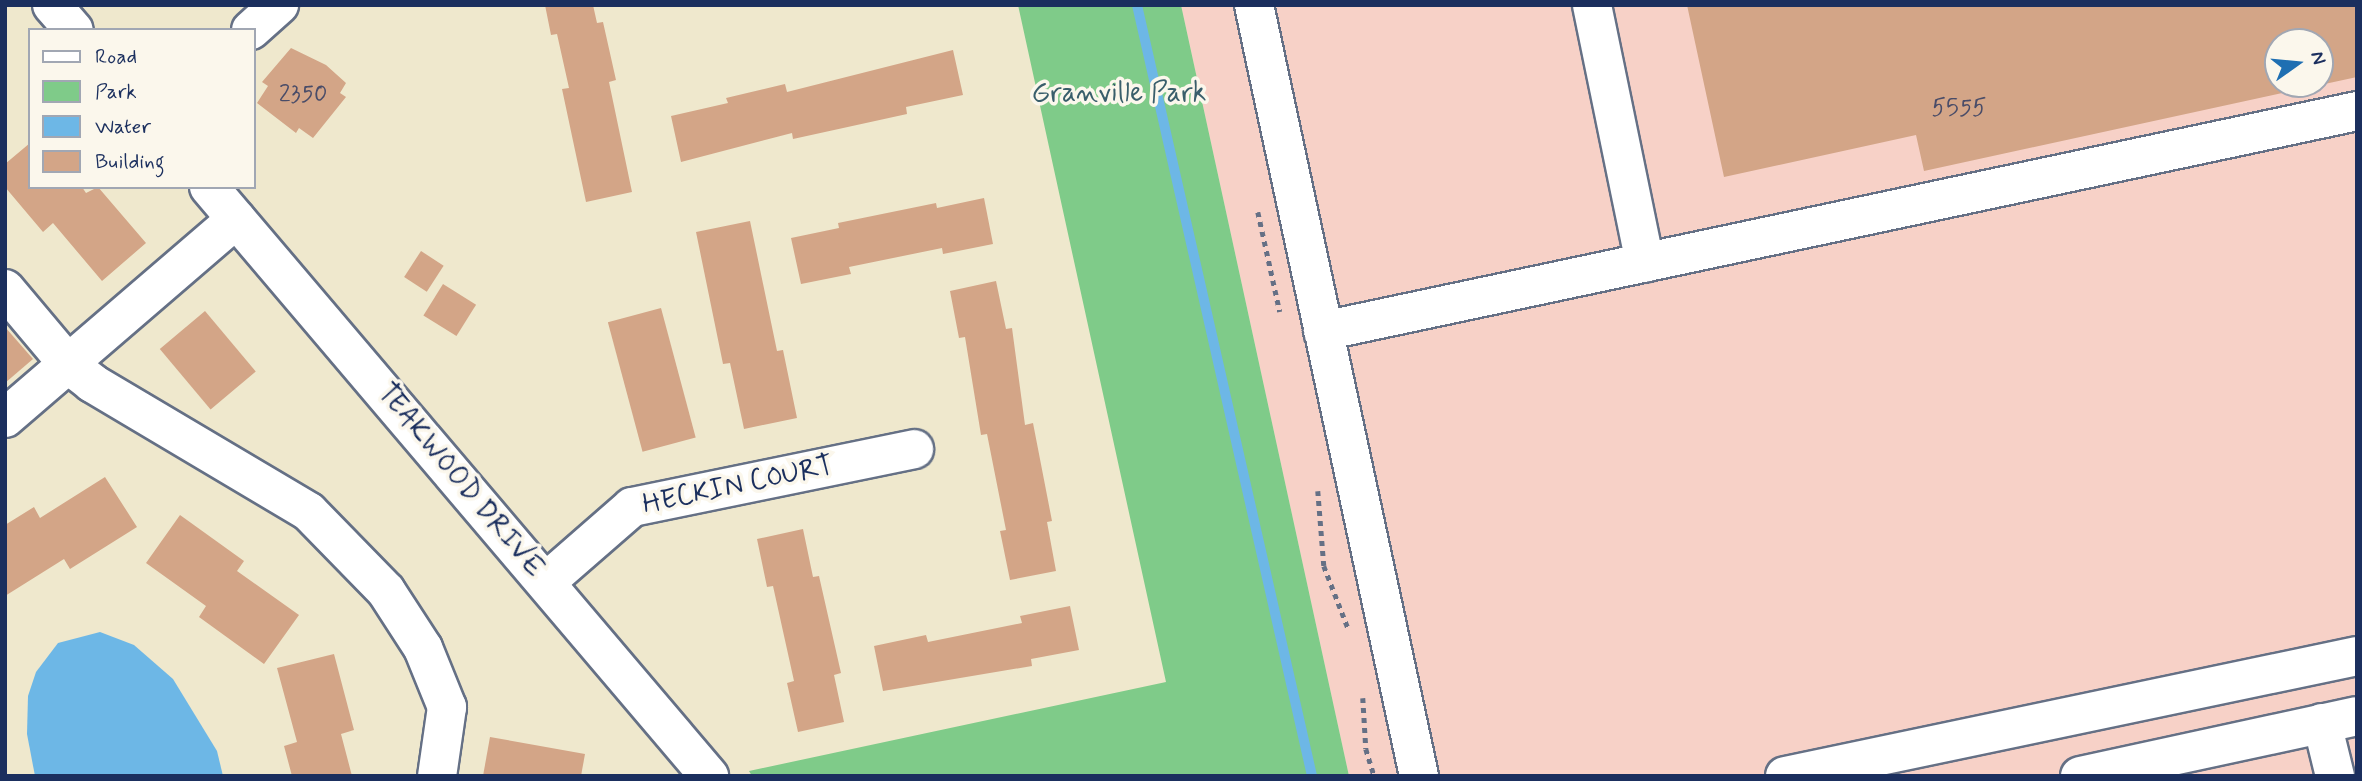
<!DOCTYPE html>
<html>
<head>
<meta charset="utf-8">
<style>
  body { margin:0 }
  #map { position:relative; width:2362px; height:781px; overflow:hidden; background:#efe8cd; font-family:Mynerve,sans-serif }
  div>[style] { position:absolute }
  .built>* { inset:0; background:#f7d1c7 }
  .green>* { inset:0; background:#7fcb89 }
  .water>* { inset:0; background:#6db7e6 }
  .stream>* { height:10px; margin:-5px; padding:0 5px; transform-origin:5px; border-radius:5px; background:#6db7e6 }
  .building>* { inset:0; background:#d3a587; transform-origin:0 0 }
  .path>* { height:4.5px; margin-top:-2.25px; transform-origin:0; background:repeating-linear-gradient(90deg,#657085 0 5px,transparent 0 10px) }
  .roads { filter:drop-shadow(2px 0 #657085) drop-shadow(-2px 0 #657085) drop-shadow(0 2px #657085) drop-shadow(0 -2px #657085) }
  .minor>* { height:38px; margin:-19px; padding:0 19px; transform-origin:19px; border-radius:19px; background:#fff }
  span { translate:-50% -50%; white-space:nowrap; text-align:center; line-height:1.15; -webkit-text-stroke:7px #fbf7ec; paint-order:stroke }
  .number-label { font-size:24px; color:#494c68 }
  .number-label span { -webkit-text-stroke-width:0 }
  .park-label { font-size:28px; color:#395e6b }
  .street-label { font-size:28px; color:#1b2f5e }
  .frame { position:absolute; inset:0; border:7px solid #1b2f5e; pointer-events:none }
  .legend { position:absolute; left:28px; top:28px; width:228px; height:161px; box-sizing:border-box; background:#fbf7ec; border:2px solid #a1a7b3; margin:0; padding:9px 12px; list-style:none; font-size:21px; color:#1b2f5e }
  .legend li { display:flex; align-items:center; gap:14px; height:35px }
  .legend b { width:35px; border:2px solid #a1a7b3 }
  .north { position:absolute; left:2264px; top:28px; width:70px; height:70px; box-sizing:border-box; background:#fbf7ec; border:2px solid #a1a7b3; border-radius:50%; rotate:75deg; font-size:19px; font-weight:700; line-height:28px; text-align:center; color:#1b2f5e }
  .north::after { content:''; display:block; margin:auto; width:24px; height:32px; background:#1f6fb2; clip-path:polygon(50% 0,100% 100%,50% 72%,0 100%) }
</style>
</head>
<body>
<div id="map">
  <div class="built">
    <div style="clip-path:polygon(evenodd,1181px 5px,2357px 5px,2357px 776px,1349px 776px,1181px 5px,2278px 42px,2320px 42px,2320px 84px,2278px 84px,2278px 42px)"></div>
  </div>
  <div class="green">
    <div style="clip-path:polygon(1018px 5px,1181px 5px,1349px 776px,752px 776px,749px 771px,1166px 682px)"></div>
  </div>
  <div class="water">
    <div style="clip-path:polygon(100px 632px,134px 645px,173px 679px,217px 751px,223px 776px,35px 776px,27px 734px,28px 696px,36px 672px,58px 643px)"></div>
  </div>
  <div class="stream">
    <div style="left:1137px;top:5px;width:791px;rotate:77.21deg"></div>
  </div>
  <div class="building">
    <div style="clip-path:polygon(545px 5px,593px 5px,597px 23px,603px 22px,616px 80px,609px 82px,632px 192px,586px 202px,562px 89px,569px 88px,557px 34px,551px 35px)"></div>
    <div style="clip-path:polygon(1687px 5px,2357px 5px,2357px 77px,2320px 85px,2320px 42px,2278px 42px,2278px 84px,2319px 85px,1924px 171px,1916px 135px,1724px 177px)"></div>
    <div style="clip-path:polygon(291px 48px,326px 65px,346px 83px,340px 93px,346px 97px,313px 138px,299px 128px,296px 133px,257px 103px,268px 86px,262px 82px)"></div>
    <div style="clip-path:polygon(953px 50px,963px 95px,906px 107px,907px 114px,793px 139px,792px 133px,681px 162px,671px 116px,728px 103px,726px 98px,785px 84px,787px 92px)"></div>
    <div style="clip-path:polygon(30px 143px,30px 187px,82px 187px,86px 193px,98px 187px,146px 243px,102px 281px,53px 223px,43px 232px,5px 187px,5px 164px)"></div>
    <div style="clip-path:polygon(984px 198px,993px 244px,943px 254px,942px 248px,849px 267px,851px 274px,801px 284px,791px 238px,839px 228px,838px 223px,936px 203px,937px 208px)"></div>
    <div style="clip-path:polygon(750px 221px,777px 351px,783px 350px,797px 418px,744px 429px,730px 363px,723px 364px,696px 232px)"></div>
    <div style="left:421px;top:251px;width:27px;height:31px;rotate:33deg"></div>
    <div style="clip-path:polygon(996px 281px,1006px 329px,1012px 328px,1025px 425px,1033px 423px,1052px 521px,1047px 522px,1056px 571px,1010px 580px,1000px 531px,1006px 530px,987px 434px,981px 435px,965px 337px,959px 338px,950px 291px)"></div>
    <div style="left:443px;top:284px;width:39px;height:37px;rotate:32deg"></div>
    <div style="left:661px;top:308px;width:134px;height:55px;rotate:75deg"></div>
    <div style="left:205px;top:311px;width:79px;height:59px;rotate:50deg"></div>
    <div style="clip-path:polygon(5px 327px,33px 359px,5px 383px)"></div>
    <div style="clip-path:polygon(105px 477px,137px 527px,70px 569px,64px 559px,5px 596px,5px 525px,34px 507px,40px 518px)"></div>
    <div style="clip-path:polygon(180px 515px,244px 561px,237px 571px,299px 615px,264px 664px,199px 617px,206px 606px,146px 563px)"></div>
    <div style="clip-path:polygon(803px 529px,813px 577px,819px 576px,841px 673px,834px 675px,844px 722px,798px 732px,787px 683px,794px 681px,773px 586px,767px 587px,757px 539px)"></div>
    <div style="clip-path:polygon(1070px 606px,1079px 650px,1031px 659px,1032px 666px,883px 691px,874px 646px,926px 635px,928px 642px,1022px 623px,1020px 616px)"></div>
    <div style="clip-path:polygon(334px 654px,354px 730px,341px 734px,352px 776px,292px 776px,284px 746px,297px 742px,277px 668px)"></div>
    <div style="clip-path:polygon(490px 737px,585px 754px,581px 776px,483px 776px)"></div>
  </div>
  <div class="path">
    <div style="left:1258px;top:212px;width:102px;rotate:77.6deg"></div>
    <div style="left:1318px;top:491px;width:75px;rotate:85.4deg"></div>
    <div style="left:1324px;top:566px;width:66px;rotate:68.8deg"></div>
    <div style="left:1363px;top:698px;width:51px;rotate:86.6deg"></div>
    <div style="left:1366px;top:749px;width:28px;rotate:73deg"></div>
  </div>
  <div class="roads">
    <div class="minor">
      <div style="left:52px;top:5px;width:33px;rotate:49deg"></div>
      <div style="left:1254px;top:5px;width:788px;rotate:77.92deg"></div>
      <div style="left:1592px;top:5px;width:263px;rotate:78.4deg"></div>
      <div style="left:251px;top:30px;width:38px;rotate:-42deg"></div>
      <div style="left:209px;top:187px;width:773px;rotate:49.67deg"></div>
      <div style="left:5px;top:289px;width:98px;rotate:50deg"></div>
      <div style="left:68px;top:364px;width:31px;rotate:38deg"></div>
      <div style="left:92px;top:383px;width:252px;rotate:30.7deg"></div>
      <div style="left:309px;top:512px;width:110px;rotate:45.7deg"></div>
      <div style="left:386px;top:591px;width:68px;rotate:57deg"></div>
      <div style="left:423px;top:648px;width:64px;rotate:67.9deg"></div>
      <div style="left:447px;top:707px;width:70px;rotate:98.2deg"></div>
      <div style="left:1323px;top:331px;width:1057px;rotate:-12.01deg"></div>
      <div style="left:5px;top:418px;width:305px;rotate:-40.7deg"></div>
      <div style="left:546px;top:582px;width:114px;rotate:-41.1deg"></div>
      <div style="left:632px;top:507px;width:288px;rotate:-11.6deg"></div>
      <div style="left:2322px;top:723px;width:55px;rotate:76.2deg"></div>
      <div style="left:1785px;top:776px;width:584px;rotate:-11.85deg"></div>
      <div style="left:2080px;top:776px;width:283px;rotate:-12.2deg"></div>
    </div>
  </div>
  <div class="number-label">
    <span style="left:303px;top:95px">2350</span>
    <span style="left:1959px;top:109px">5555</span>
  </div>
  <div class="park-label">
    <span style="left:1119px;top:94px">Granville Park</span>
  </div>
  <div class="street-label">
    <span style="left:460px;top:481px;rotate:50deg">TEAKWOOD DRIVE</span>
    <span style="left:738px;top:486px;rotate:-12deg">HECKIN COURT</span>
  </div>
  <div class="frame"></div>
  <ul class="legend">
  <li><b style="height:9px;background:#fff"></b>Road</li>
  <li><b style="height:19px;background:#7fcb89"></b>Park</li>
  <li><b style="height:19px;background:#6db7e6"></b>Water</li>
  <li><b style="height:19px;background:#d3a587"></b>Building</li>
  </ul>
  <div class="north">N</div>
</div>
</body>
</html>
